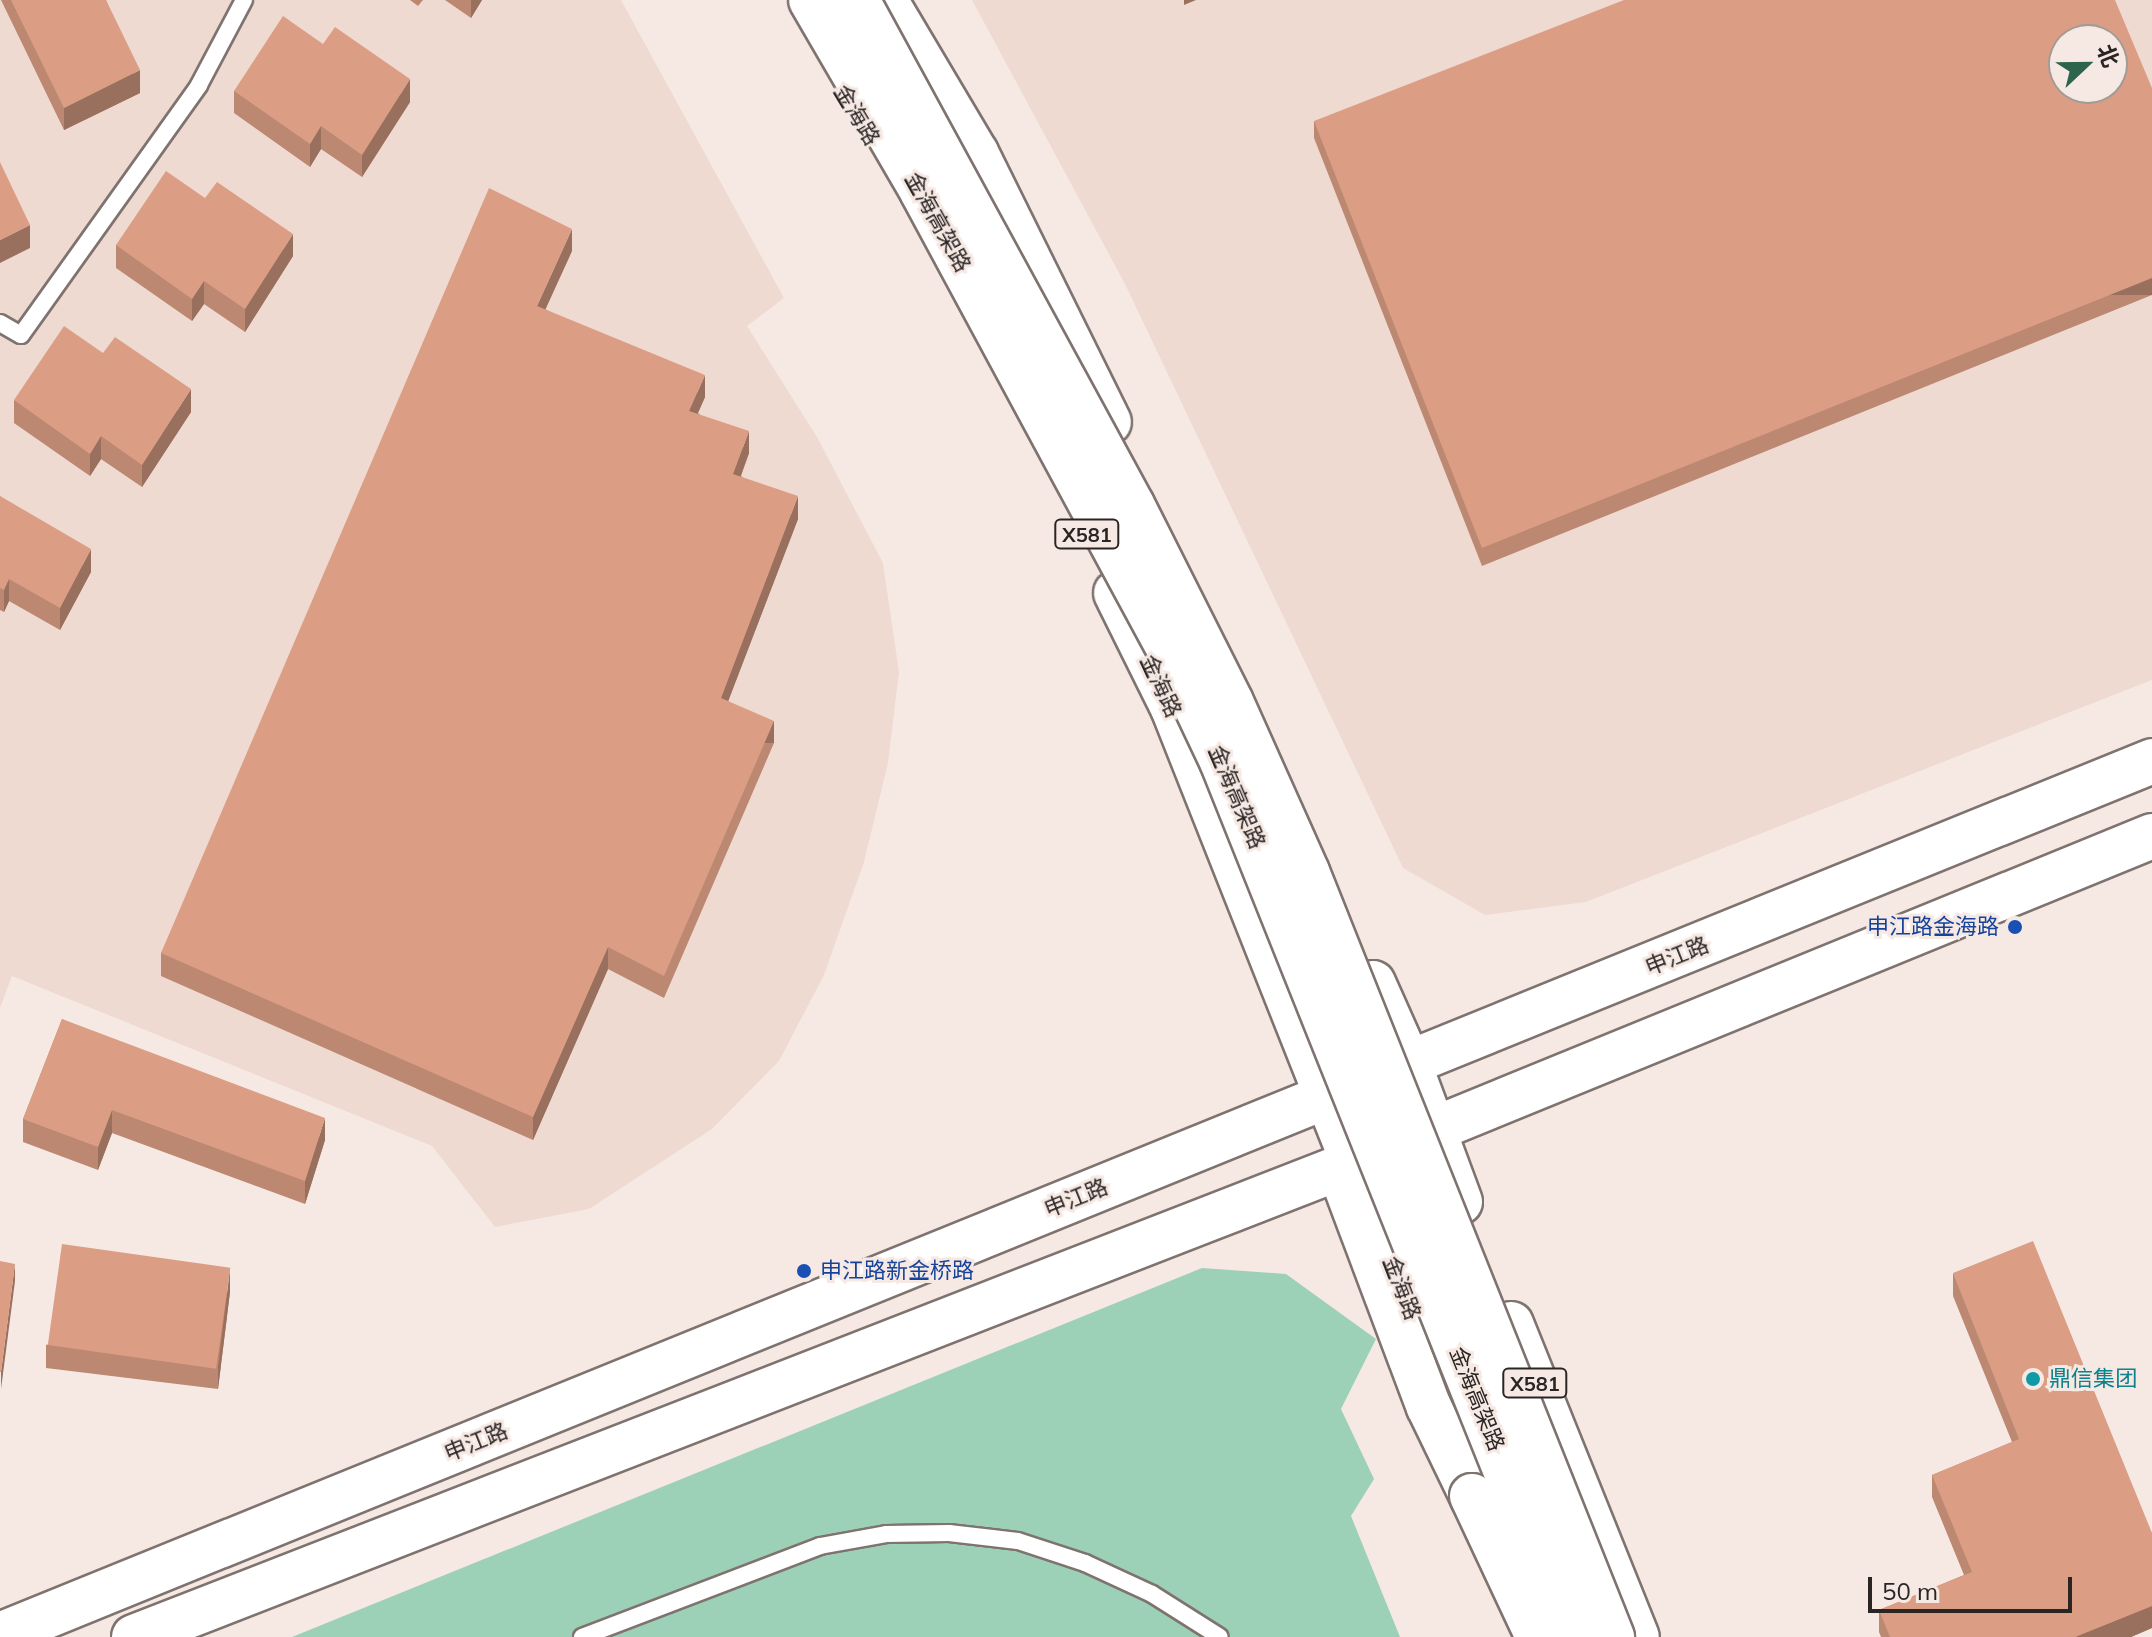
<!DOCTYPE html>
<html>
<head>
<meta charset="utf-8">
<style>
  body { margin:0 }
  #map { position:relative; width:2152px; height:1637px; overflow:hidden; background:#f6e9e4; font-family:Mulish,"Noto Sans SC",sans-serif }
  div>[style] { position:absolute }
  .built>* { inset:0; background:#efdad2 }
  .green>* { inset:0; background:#9cd1b7 }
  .roads { filter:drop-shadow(2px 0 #7f736f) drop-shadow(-2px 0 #7f736f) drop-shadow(0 2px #7f736f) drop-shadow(0 -2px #7f736f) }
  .lane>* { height:16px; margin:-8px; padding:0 8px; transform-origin:8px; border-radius:8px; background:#fff }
  .secondary>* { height:44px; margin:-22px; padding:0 22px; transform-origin:22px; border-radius:22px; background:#fff }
  .primary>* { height:44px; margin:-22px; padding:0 22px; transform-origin:22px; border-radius:22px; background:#fff }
  .highway>* { height:44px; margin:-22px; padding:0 22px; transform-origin:22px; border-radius:22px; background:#fff }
  .bridges { filter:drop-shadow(2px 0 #7f736f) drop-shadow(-2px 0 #7f736f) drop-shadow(0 2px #7f736f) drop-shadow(0 -2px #7f736f) }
  .highway-bridge>* { height:44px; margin:-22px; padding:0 22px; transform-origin:22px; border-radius:22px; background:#fff }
  .wall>* { inset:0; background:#bc8872 }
  .shaded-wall>* { inset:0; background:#996f5d; transform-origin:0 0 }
  .building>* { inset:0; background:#db9e85; transform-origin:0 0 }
  .dots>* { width:22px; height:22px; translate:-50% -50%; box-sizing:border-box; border:4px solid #f6e9e4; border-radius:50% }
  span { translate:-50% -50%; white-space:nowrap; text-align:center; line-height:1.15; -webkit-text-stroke:6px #f6e9e4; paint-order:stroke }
  .shield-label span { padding:2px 6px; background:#f6e9e4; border:2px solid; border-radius:6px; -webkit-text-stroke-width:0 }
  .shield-label { font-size:20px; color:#2a2523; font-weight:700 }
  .street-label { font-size:22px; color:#2a2523 }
  .transit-label { font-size:22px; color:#164399 }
  .right { translate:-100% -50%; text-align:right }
  .left { translate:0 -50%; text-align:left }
  .culture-label { font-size:22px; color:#0d838f }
  .north { position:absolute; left:2048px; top:24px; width:80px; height:80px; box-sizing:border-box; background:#f6e9e4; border:2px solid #a49b97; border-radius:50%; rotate:68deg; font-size:22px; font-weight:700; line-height:32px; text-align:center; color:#2a2523 }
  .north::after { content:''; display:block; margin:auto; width:28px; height:36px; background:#2d644c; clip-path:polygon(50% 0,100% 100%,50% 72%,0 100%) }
  .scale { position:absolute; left:1868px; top:1577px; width:204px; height:36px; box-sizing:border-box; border:4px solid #2a2523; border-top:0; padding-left:10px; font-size:24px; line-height:28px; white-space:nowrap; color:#2a2523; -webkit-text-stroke:6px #f6e9e4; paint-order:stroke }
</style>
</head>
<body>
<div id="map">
  <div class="built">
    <div style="clip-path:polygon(0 0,621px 0,784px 298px,747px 326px,817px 437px,883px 563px,899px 672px,888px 763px,864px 862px,824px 975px,779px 1061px,712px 1129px,589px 1209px,495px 1227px,432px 1146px,12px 976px,0 1008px)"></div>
    <div style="clip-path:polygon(evenodd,972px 0,2152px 0,2152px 680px,1586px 902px,1485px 915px,1403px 868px,1125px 284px,972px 0,2064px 40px,2112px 40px,2112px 88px,2064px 88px,2064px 40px)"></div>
  </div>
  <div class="green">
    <div style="clip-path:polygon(1202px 1268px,1286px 1274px,1376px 1339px,1341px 1409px,1374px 1479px,1351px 1516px,1400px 1637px,292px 1637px)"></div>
  </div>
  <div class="roads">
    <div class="lane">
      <div style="left:0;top:323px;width:24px;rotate:30deg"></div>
      <div style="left:21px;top:335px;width:307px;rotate:-54.5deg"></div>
      <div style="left:199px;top:85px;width:96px;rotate:-62.1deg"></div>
      <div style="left:582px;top:1637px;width:255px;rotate:-20.9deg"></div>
      <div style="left:820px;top:1546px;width:67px;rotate:-10.3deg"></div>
      <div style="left:886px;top:1534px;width:63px;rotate:-0.9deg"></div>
      <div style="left:949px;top:1533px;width:69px;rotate:6.6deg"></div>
      <div style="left:1018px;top:1541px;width:71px;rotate:18.2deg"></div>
      <div style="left:1085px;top:1563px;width:74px;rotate:24.8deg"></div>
      <div style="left:1152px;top:1594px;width:80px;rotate:32.3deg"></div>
    </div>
    <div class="secondary">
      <div style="left:0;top:1635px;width:2323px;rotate:-22.1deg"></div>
      <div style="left:134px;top:1637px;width:1293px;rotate:-21.27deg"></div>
      <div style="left:1339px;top:1168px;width:878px;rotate:-22.21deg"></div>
    </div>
    <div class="primary">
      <div style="left:885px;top:0;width:178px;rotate:59.3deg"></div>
      <div style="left:976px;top:153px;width:300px;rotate:63.7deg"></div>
      <div style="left:1116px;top:593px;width:128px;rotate:63.6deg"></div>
      <div style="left:1173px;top:708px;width:535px;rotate:68.38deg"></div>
      <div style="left:1373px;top:983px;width:89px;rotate:66deg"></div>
      <div style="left:1409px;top:1064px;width:147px;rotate:69.7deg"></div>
      <div style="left:1511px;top:1324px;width:337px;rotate:68.1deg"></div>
    </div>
    <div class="highway">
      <div style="left:1339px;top:1168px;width:255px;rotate:69.4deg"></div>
      <div style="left:1429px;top:1407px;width:99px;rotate:64.2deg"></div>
    </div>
  </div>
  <div class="bridges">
    <div class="highway-bridge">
      <div style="left:811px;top:0;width:221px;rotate:59.8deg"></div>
      <div style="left:922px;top:191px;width:520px;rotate:61.66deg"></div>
      <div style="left:1169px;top:649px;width:124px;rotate:64.7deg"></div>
      <div style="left:1222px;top:761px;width:943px;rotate:68.22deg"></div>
      <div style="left:857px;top:0;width:575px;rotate:61.43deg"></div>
      <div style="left:1132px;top:505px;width:220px;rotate:63.3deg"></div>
      <div style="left:1231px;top:702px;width:186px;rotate:65.9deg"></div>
      <div style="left:1307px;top:872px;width:824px;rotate:68.26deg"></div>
      <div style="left:1472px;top:1496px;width:156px;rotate:64.9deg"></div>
    </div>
  </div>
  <div class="wall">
    <div style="clip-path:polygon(1px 0,106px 0,140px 93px,64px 130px)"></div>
    <div style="clip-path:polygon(410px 0,423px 0,418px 6px)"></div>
    <div style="clip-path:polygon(445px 0,482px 0,471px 18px)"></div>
    <div style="clip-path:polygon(323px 44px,410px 102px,362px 177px,321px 149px,310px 167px,234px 113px,234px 91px)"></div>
    <div style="clip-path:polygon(2152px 88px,2152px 295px,1482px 566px,1314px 138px,1314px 121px)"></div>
    <div style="clip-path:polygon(205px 198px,293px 256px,245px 332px,204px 304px,192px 321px,116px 268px,116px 245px)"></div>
    <div style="clip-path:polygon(572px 251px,545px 309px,705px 397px,698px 413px,749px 453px,741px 476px,798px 519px,728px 701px,774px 743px,664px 998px,608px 969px,533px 1140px,161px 976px,161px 953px)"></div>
    <div style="clip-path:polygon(14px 400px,191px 412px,142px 487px,101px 459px,90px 476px,14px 423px)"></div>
    <div style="clip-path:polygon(0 496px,91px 572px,60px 630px,9px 601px,4px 612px,0 610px)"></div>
    <div style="clip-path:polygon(62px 1019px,325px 1140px,305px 1204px,112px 1133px,98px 1170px,23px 1142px,23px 1119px)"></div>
    <div style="clip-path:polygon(1953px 1273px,2152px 1533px,2152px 1628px,2131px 1637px,1881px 1637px,1879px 1632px,1879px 1610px,1964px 1575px,1932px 1497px,1932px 1475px,2012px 1442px,1953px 1296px)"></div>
    <div style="clip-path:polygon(230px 1292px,218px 1389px,46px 1368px,46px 1345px)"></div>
  </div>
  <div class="shaded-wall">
    <div style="clip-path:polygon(471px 0,482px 0,471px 18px)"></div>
    <div style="clip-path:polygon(1184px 0,1196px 0,1184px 5px)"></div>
    <div style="clip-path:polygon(140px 70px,140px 93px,64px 130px,64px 108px)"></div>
    <div style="clip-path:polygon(410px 79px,410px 102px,362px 177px,362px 155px)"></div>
    <div style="clip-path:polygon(321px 126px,321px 149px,310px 167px,310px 144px)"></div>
    <div style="clip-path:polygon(30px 225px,30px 248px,0 263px,0 240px)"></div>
    <div style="clip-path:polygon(572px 229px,572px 251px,537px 328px,537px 306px)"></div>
    <div style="clip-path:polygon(293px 234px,293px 256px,245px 332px,245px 309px)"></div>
    <div style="left:2152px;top:278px;width:17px;height:722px;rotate:90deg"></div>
    <div style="clip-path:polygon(204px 281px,204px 304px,192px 321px,192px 299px)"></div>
    <div style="clip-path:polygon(705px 375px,705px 397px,689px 433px,689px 411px)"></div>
    <div style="clip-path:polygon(191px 389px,191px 412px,142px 487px,142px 465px)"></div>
    <div style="clip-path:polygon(749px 431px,749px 453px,733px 497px,733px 474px)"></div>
    <div style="clip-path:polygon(101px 436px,101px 459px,90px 476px,90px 454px)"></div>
    <div style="clip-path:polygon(798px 496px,798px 519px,721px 720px,721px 698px)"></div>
    <div style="clip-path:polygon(91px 549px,91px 572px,60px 630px,60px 608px)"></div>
    <div style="clip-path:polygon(9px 579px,9px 601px,4px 612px,4px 590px)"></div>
    <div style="left:774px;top:721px;width:22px;height:278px;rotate:90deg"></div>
    <div style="clip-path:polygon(608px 947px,608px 969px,533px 1140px,533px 1117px)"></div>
    <div style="clip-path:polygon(112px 1110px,112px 1133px,98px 1170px,98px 1147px)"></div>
    <div style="clip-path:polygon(325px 1118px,325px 1140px,305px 1204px,305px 1181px)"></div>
    <div style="clip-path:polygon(15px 1264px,15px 1281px,1px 1389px,1px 1372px)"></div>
    <div style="clip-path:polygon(230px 1269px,230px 1292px,218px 1389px,218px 1367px)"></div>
    <div style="clip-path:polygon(2152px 1606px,2152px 1628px,2131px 1637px,2075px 1637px)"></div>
  </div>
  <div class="building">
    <div style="clip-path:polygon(11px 0,106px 0,140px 70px,64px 108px)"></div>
    <div style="clip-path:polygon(evenodd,1624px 0,2115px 0,2152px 88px,2152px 278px,1482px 548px,1314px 121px,1624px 0,2064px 40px,2112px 40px,2112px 88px,2064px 88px,2064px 40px)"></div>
    <div style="clip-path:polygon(283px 16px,323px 44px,335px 27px,410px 79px,362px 155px,321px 126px,310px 144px,234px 91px)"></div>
    <div style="clip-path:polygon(0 162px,30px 225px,0 240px)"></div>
    <div style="clip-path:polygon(166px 171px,205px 198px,217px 182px,293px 234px,245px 309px,204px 281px,192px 299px,116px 245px)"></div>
    <div style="clip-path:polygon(489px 188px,572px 229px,537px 306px,705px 375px,689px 411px,749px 431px,733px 474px,798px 496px,721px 698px,774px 721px,664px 976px,608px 947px,533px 1117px,161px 953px)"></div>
    <div style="clip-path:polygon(64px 326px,103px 353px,115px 337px,191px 389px,142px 465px,101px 436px,90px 454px,14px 400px)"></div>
    <div style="clip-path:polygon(0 496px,91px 549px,60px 608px,9px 579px,4px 590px,0 588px)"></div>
    <div style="clip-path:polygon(62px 1019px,325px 1118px,305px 1181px,112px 1110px,98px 1147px,23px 1119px)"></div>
    <div style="clip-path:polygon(2033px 1241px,2152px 1533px,2152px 1606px,2075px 1637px,1890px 1637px,1879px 1610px,1972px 1572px,1932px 1475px,2019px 1439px,1953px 1273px)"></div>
    <div style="left:62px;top:1244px;width:170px;height:102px;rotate:8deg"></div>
    <div style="clip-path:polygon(0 1261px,15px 1264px,1px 1372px,0 1372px)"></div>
  </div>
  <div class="dots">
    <div style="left:2015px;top:927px;background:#1a4fb4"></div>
    <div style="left:804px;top:1271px;background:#1a4fb4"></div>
    <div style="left:2033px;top:1379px;background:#0f9aa8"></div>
  </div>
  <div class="shield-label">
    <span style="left:1087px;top:534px">X581</span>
    <span style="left:1535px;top:1383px">X581</span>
  </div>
  <div class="street-label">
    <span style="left:857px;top:115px;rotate:59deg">金海路</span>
    <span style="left:938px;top:222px;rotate:61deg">金海高架路</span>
    <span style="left:1161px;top:686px;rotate:65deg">金海路</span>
    <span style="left:1237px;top:797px;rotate:67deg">金海高架路</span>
    <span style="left:1677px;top:956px;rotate:-22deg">申江路</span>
    <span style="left:1076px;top:1198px;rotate:-22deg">申江路</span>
    <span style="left:1402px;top:1288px;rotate:69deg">金海路</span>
    <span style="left:1477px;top:1399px;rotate:68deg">金海高架路</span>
    <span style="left:476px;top:1442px;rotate:-22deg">申江路</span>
  </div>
  <div class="transit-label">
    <span class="right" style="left:1999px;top:927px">申江路金海路</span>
    <span class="left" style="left:820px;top:1271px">申江路新金桥路</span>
  </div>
  <div class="culture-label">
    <span class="left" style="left:2049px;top:1379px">鼎信集团</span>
  </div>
  <div class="north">北</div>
  <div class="scale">50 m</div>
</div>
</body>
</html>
